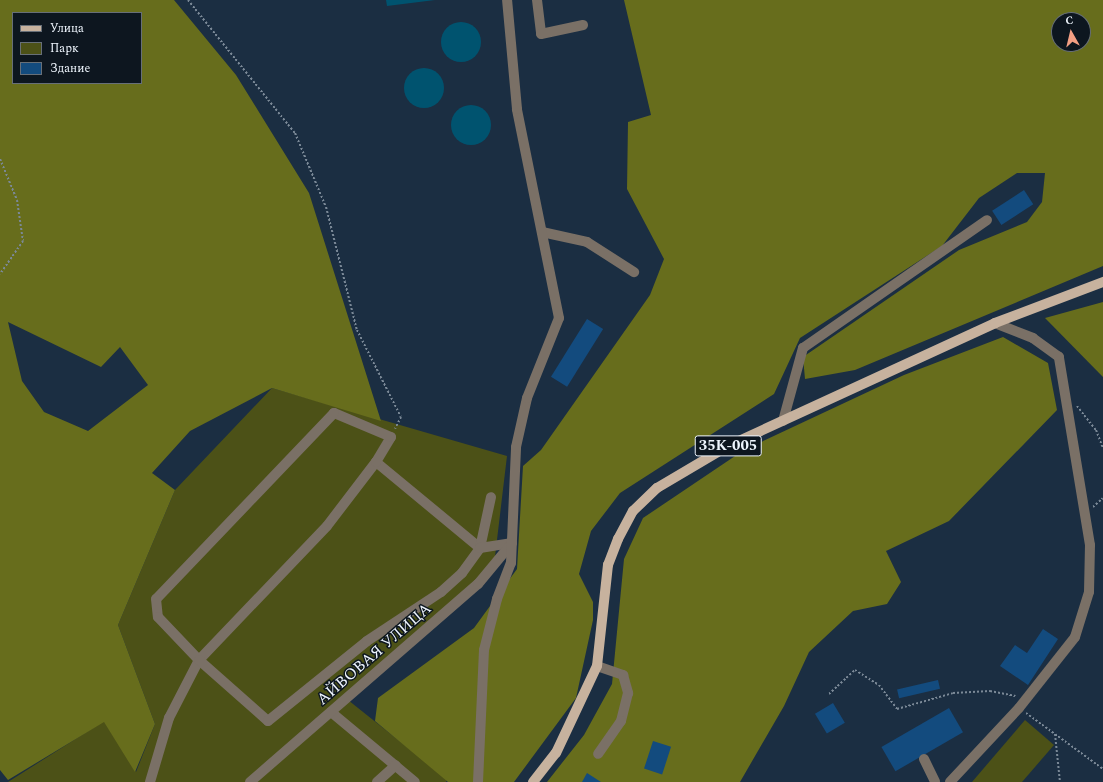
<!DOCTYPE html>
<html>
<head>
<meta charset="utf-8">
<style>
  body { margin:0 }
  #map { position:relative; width:1103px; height:782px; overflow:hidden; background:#1b2e42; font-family:Spectral,serif }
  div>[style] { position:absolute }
  .green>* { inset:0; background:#4c5117 }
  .forest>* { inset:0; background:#676d1c }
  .water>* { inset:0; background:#00536f }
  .round { border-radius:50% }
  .building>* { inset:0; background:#134b7e; transform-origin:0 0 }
  .path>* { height:2px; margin-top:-1px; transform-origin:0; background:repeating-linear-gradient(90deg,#7b8997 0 2px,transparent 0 4px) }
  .minor>* { height:10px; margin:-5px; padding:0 5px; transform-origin:5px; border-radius:5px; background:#7a7066 }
  .major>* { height:10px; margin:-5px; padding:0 5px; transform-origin:5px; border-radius:5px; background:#c7b29e }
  span { translate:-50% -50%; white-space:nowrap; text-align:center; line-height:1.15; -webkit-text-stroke:3px #0d161f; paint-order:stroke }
  .shield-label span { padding:1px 3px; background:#0d161f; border:1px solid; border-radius:3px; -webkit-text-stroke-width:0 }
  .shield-label { font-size:15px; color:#eef5fd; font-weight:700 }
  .street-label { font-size:16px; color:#eef5fd }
  .legend { position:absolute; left:12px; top:12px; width:130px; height:72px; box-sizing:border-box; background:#0d161f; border:1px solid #676f78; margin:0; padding:5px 7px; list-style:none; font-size:12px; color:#eef5fd }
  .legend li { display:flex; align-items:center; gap:8px; height:20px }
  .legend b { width:20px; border:1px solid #676f78 }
  .north { position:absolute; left:1051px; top:12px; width:40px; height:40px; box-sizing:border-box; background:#0d161f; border:1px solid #676f78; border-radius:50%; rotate:352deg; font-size:11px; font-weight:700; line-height:16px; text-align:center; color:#eef5fd }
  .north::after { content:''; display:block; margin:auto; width:14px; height:18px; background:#f39f84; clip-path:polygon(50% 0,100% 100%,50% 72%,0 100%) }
</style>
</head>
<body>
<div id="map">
  <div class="green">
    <div style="clip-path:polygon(272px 388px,507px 456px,494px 565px,343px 696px,447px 779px,446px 782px,8px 782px,104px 721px,136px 772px,155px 724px,118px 625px,175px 490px)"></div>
    <div style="clip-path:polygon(1025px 720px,1054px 745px,1022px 782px,972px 782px)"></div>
  </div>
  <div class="forest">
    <div style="clip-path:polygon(evenodd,0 0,174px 0,236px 75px,309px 193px,381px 421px,272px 388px,190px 431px,152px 473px,175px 490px,118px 625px,155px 724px,135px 772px,104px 722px,8px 780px,0 770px,0 0,13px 13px,141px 13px,141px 83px,13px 83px,13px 13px,0 0,8px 322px,101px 367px,120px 347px,148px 385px,88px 431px,44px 412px,22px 381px,8px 322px)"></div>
    <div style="clip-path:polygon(evenodd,624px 0,1103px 0,1103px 266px,855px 370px,805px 379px,803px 357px,959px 250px,1027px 222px,1042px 202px,1045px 173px,1017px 173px,979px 198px,942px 246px,800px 338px,774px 394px,620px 493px,591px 531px,579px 574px,593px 602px,593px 620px,576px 698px,514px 782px,448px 782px,375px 721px,378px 698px,474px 628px,517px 569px,523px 466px,541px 450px,650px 295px,664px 259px,627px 189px,628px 122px,651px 115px,624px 0,1059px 20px,1083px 20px,1083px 44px,1059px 44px,1059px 20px)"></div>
    <div style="clip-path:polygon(1103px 302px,1103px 377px,1045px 318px)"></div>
    <div style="clip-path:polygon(1003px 337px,1048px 363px,1057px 410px,949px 521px,886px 551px,901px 582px,887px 604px,853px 611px,809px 652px,784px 706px,740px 782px,547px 782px,584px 735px,612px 684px,624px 559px,643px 518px,744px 450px,904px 375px)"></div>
  </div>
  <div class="water">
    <div style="clip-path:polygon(386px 0,435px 0,387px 6px)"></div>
    <div class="round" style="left:441px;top:22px;width:40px;height:40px"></div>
    <div class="round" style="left:404px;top:68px;width:40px;height:40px"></div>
    <div class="round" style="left:451px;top:105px;width:40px;height:40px"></div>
  </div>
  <div class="building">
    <div style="left:1024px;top:190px;width:17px;height:38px;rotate:57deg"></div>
    <div style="left:587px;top:319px;width:19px;height:68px;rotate:32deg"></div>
    <div style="clip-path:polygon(1043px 629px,1058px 639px,1028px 685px,1000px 666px,1015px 645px,1027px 653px)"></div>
    <div style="left:938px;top:680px;width:9px;height:42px;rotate:77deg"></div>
    <div style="left:833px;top:703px;width:23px;height:21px;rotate:59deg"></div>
    <div style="left:949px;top:708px;width:28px;height:78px;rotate:60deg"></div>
    <div style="left:653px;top:741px;width:19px;height:29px;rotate:18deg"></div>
    <div style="clip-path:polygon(587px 773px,601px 782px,582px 782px)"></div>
  </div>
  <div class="path">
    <div style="left:188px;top:0;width:171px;rotate:51.2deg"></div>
    <div style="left:295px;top:133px;width:80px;rotate:67.3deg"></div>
    <div style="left:326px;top:207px;width:127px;rotate:75.9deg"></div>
    <div style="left:357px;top:330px;width:97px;rotate:63.2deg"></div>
    <div style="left:401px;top:417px;width:13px;rotate:117deg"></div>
    <div style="left:0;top:159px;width:44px;rotate:67.5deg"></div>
    <div style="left:17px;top:200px;width:41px;rotate:81.7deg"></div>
    <div style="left:23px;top:241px;width:40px;rotate:124.9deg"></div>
    <div style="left:1077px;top:406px;width:31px;rotate:52deg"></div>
    <div style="left:1096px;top:430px;width:19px;rotate:69deg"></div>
    <div style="left:1093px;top:507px;width:13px;rotate:-42deg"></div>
    <div style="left:829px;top:694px;width:35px;rotate:-43deg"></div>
    <div style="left:855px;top:670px;width:28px;rotate:32deg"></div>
    <div style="left:879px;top:685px;width:30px;rotate:53deg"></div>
    <div style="left:897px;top:709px;width:58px;rotate:-15.9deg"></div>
    <div style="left:953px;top:693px;width:37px;rotate:-3deg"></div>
    <div style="left:990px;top:691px;width:26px;rotate:11deg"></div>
    <div style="left:1026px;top:713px;width:95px;rotate:36deg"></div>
    <div style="left:1055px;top:734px;width:48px;rotate:84.1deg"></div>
  </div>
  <div class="minor">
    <div style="left:537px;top:0;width:34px;rotate:83deg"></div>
    <div style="left:541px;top:34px;width:43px;rotate:-12.1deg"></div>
    <div style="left:542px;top:232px;width:46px;rotate:12.5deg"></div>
    <div style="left:587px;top:242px;width:56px;rotate:32.6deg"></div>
    <div style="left:783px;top:421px;width:76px;rotate:-74.7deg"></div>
    <div style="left:803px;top:348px;width:224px;rotate:-34.8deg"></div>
    <div style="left:376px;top:462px;width:135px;rotate:39.6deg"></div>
    <div style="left:480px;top:548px;width:52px;rotate:-77.8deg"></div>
    <div style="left:597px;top:666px;width:28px;rotate:19deg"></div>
    <div style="left:623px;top:675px;width:19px;rotate:74deg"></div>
    <div style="left:628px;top:693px;width:29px;rotate:104deg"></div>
    <div style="left:621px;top:721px;width:40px;rotate:124.9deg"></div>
    <div style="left:331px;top:712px;width:109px;rotate:39.8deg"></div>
    <div style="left:924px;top:759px;width:25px;rotate:64deg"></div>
    <div style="left:150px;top:782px;width:67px;rotate:-73.5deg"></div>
    <div style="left:169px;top:718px;width:65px;rotate:-62.7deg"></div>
    <div style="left:199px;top:660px;width:185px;rotate:-46.3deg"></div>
    <div style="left:327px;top:526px;width:81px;rotate:-52.6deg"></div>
    <div style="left:376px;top:462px;width:29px;rotate:-59deg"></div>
    <div style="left:391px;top:437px;width:62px;rotate:-157.2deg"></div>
    <div style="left:334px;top:413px;width:257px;rotate:133.7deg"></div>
    <div style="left:156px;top:599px;width:18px;rotate:84deg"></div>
    <div style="left:158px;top:617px;width:59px;rotate:46.4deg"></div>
    <div style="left:199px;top:660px;width:92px;rotate:41.5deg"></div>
    <div style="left:268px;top:721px;width:127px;rotate:-38.9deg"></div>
    <div style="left:367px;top:641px;width:89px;rotate:-33.5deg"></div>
    <div style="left:441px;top:592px;width:28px;rotate:-42deg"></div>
    <div style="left:462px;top:573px;width:31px;rotate:-54deg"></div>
    <div style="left:480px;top:548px;width:32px;rotate:-9deg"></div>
    <div style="left:250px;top:782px;width:302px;rotate:-41deg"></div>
    <div style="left:478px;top:584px;width:53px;rotate:-50.3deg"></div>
    <div style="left:377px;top:782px;width:25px;rotate:-42deg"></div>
    <div style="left:478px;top:782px;width:132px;rotate:-87.4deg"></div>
    <div style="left:484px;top:650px;width:53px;rotate:-75.7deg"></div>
    <div style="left:497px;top:599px;width:39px;rotate:-69deg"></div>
    <div style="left:511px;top:563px;width:116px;rotate:-87.5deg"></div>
    <div style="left:516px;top:447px;width:50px;rotate:-77.3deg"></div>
    <div style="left:527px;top:398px;width:86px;rotate:-68.2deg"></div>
    <div style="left:559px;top:318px;width:213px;rotate:-101.4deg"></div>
    <div style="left:517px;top:109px;width:109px;rotate:-95.2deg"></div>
    <div style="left:950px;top:782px;width:101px;rotate:-47deg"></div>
    <div style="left:1019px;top:708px;width:90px;rotate:-51.7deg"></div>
    <div style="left:1075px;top:637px;width:47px;rotate:-72.7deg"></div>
    <div style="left:1089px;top:592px;width:47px;rotate:-88.8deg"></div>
    <div style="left:1090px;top:545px;width:191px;rotate:-99.4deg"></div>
    <div style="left:1059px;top:357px;width:32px;rotate:-144deg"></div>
    <div style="left:1033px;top:338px;width:41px;rotate:-158.5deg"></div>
  </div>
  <div class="major">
    <div style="left:533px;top:782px;width:37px;rotate:-52deg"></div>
    <div style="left:556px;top:753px;width:96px;rotate:-64.8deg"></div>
    <div style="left:597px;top:666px;width:102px;rotate:-83.8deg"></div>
    <div style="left:608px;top:565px;width:28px;rotate:-69deg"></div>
    <div style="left:618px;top:539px;width:32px;rotate:-62deg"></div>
    <div style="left:633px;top:511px;width:33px;rotate:-44deg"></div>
    <div style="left:657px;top:488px;width:82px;rotate:-30.6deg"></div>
    <div style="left:728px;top:446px;width:294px;rotate:-24.7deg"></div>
    <div style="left:995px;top:323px;width:116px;rotate:-20.8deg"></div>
  </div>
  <div class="shield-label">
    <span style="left:728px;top:446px">35К-005</span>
  </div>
  <div class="street-label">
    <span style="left:374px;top:654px;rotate:-41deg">АЙВОВАЯ УЛИЦА</span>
  </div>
  <ul class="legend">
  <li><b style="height:5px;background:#c7b29e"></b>Улица</li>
  <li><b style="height:11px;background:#4c5117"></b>Парк</li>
  <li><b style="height:11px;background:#134b7e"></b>Здание</li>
  </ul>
  <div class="north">С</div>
</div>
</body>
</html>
